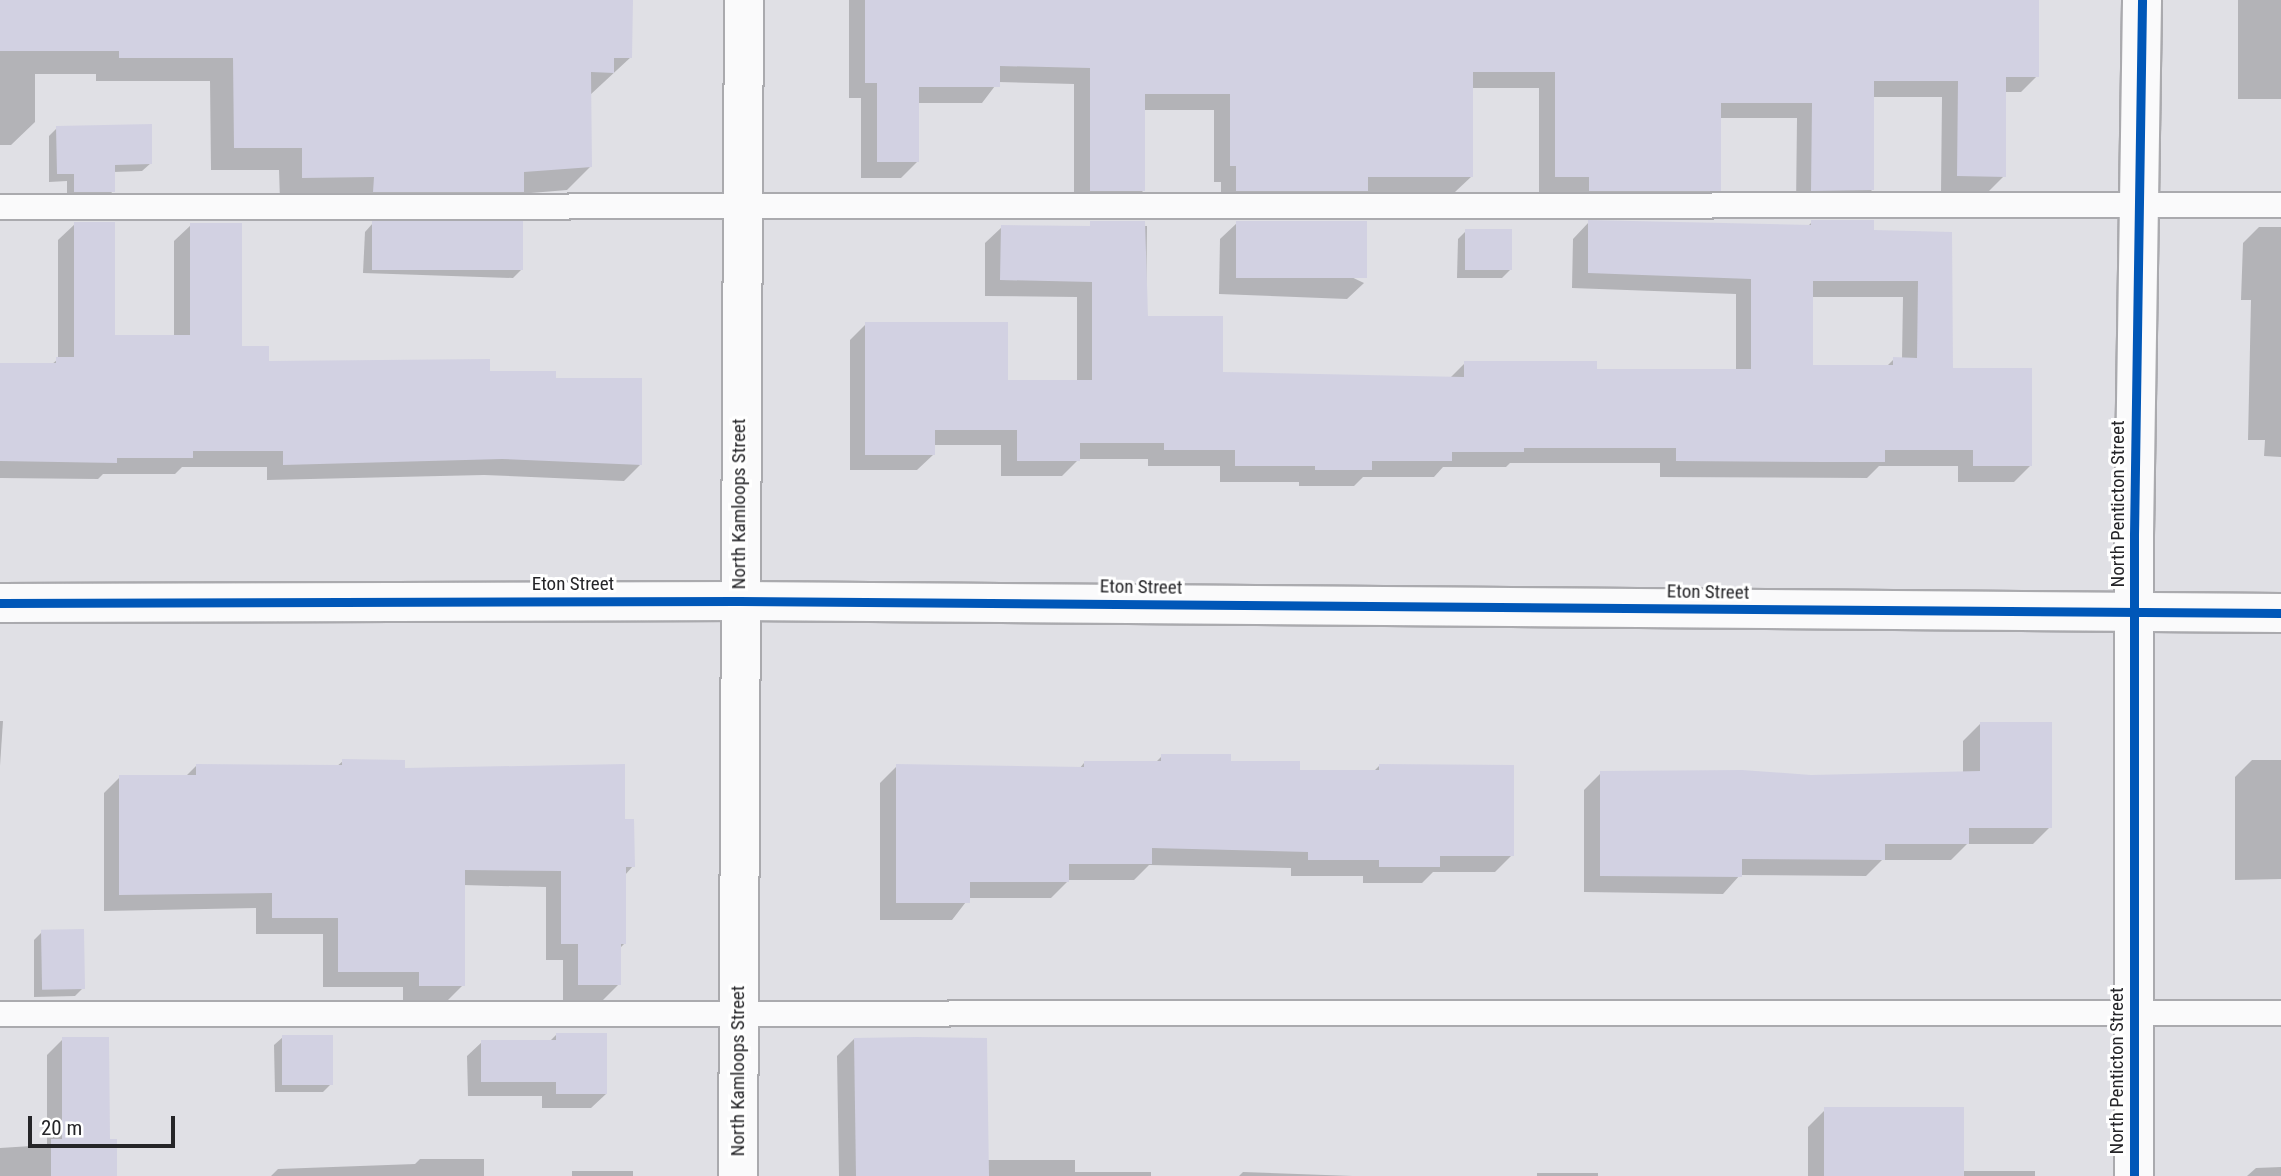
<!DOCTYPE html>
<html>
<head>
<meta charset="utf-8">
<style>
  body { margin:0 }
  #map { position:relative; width:2281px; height:1176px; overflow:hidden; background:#e0e0e5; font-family:"Roboto Condensed",sans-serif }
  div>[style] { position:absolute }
  .shadow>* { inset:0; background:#0003; transform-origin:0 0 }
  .building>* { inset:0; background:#d2d1e2; transform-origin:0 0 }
  .roads { filter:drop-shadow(2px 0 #aaaaae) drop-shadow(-2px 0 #aaaaae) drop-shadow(0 2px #aaaaae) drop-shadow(0 -2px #aaaaae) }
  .service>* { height:24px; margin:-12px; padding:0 12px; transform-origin:12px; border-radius:12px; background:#fafafb }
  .minor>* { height:38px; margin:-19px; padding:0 19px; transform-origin:19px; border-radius:19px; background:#fafafb }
  .cycleway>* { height:9px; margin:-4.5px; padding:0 4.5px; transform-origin:4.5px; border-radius:4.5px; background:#0057b8 }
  span { translate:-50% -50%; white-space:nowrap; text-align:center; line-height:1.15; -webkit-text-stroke:6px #fff; paint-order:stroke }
  .street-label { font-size:19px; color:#252528 }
  .scale { position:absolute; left:28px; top:1116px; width:147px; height:32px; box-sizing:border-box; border:4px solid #252528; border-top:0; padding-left:9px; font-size:21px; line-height:24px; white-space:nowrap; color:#252528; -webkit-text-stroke:5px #fff; paint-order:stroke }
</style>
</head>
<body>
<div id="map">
  <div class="shadow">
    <div style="clip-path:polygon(0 0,631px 0,631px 57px,590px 95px,591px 166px,567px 190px,519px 194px,499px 214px,280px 201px,279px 170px,211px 170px,210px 81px,96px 81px,96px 74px,35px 74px,35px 122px,11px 145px,0 145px)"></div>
    <div style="clip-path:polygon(849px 0,2037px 0,2037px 76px,2021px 92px,2004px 92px,2004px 176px,1988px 192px,1941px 192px,1942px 97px,1872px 97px,1872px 190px,1856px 206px,1796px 206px,1797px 118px,1719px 118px,1719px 190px,1703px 206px,1573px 206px,1573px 192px,1539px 192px,1539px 88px,1472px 88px,1472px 176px,1455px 192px,1364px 192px,1350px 206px,1221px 207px,1221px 182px,1214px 182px,1214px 110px,1144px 110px,1144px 190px,1127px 207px,1074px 207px,1074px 84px,998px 82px,982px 103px,917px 103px,917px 162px,901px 178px,861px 178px,861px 98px,849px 98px)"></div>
    <div style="left:2238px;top:0;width:43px;height:99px"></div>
    <div style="clip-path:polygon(57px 128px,151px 163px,142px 171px,113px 172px,113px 191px,105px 200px,67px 200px,67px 181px,49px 182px,49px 136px)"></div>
    <div style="clip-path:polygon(evenodd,1589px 222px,1807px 227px,1812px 222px,1872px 232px,1951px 234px,1952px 370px,2030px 466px,2014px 482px,1958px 482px,1958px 466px,1879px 466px,1867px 478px,1660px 477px,1660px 463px,1510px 463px,1506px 467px,1443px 467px,1434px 477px,1363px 477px,1354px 486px,1299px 486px,1299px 482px,1220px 482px,1220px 466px,1148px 466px,1148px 459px,1079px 459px,1062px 476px,1001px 476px,1001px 445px,934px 445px,934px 454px,917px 470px,850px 470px,850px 340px,866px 324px,1006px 382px,1077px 382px,1077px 297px,985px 296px,985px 243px,1002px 227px,1147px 226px,1146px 318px,1221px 374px,1449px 379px,1465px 363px,1596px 371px,1736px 371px,1736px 294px,1572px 288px,1573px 239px,1589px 222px,1811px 297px,1903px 297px,1902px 359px,1894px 359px,1886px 367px,1811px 367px,1811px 297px)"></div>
    <div style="clip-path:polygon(373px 223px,521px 270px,513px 278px,363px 273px,365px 232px)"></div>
    <div style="clip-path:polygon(1237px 223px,1364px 283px,1347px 299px,1219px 294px,1220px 239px)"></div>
    <div style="clip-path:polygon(75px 224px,113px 336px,174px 336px,174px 241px,191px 225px,240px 348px,267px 363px,555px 379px,640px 465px,624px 481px,484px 475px,267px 480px,267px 467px,182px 467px,175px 474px,103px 474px,98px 479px,0 478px,0 365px,51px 365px,58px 359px,58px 240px)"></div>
    <div style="clip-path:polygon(2259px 227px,2281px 227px,2281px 457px,2264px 456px,2265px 440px,2248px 440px,2251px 300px,2241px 300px,2243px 243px)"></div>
    <div style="clip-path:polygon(1466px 231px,1510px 270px,1502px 278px,1457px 278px,1458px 239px)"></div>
    <div style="clip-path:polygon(0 721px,3px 721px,0 766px)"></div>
    <div style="clip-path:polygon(1980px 724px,2050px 827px,2033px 844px,1967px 844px,1951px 860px,1882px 860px,1866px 876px,1740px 875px,1723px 894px,1584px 892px,1584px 790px,1601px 773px,1908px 777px,1963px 773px,1963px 741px)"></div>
    <div style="clip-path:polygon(1162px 756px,1298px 772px,1373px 772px,1380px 765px,1512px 855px,1495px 872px,1433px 872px,1422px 883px,1363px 883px,1363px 876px,1291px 876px,1291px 868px,1149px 865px,1134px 880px,1069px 880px,1051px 898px,969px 898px,952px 920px,880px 920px,880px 783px,897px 766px,1079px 769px,1084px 763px,1155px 763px)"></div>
    <div style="clip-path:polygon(2252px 760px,2281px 760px,2281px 879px,2235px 880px,2235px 777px)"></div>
    <div style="clip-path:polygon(343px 761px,403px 770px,624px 821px,633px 866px,625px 875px,625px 943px,619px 949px,619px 984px,603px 1000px,563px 1000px,563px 960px,546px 960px,546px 887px,463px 885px,463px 985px,447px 1001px,403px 1001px,403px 987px,323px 987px,323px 934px,256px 934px,256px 908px,104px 911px,104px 793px,120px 777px,185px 777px,197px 765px,336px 767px)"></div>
    <div style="clip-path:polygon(42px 932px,83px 988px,75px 996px,34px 997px,34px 940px)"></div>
    <div style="clip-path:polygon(557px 1034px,606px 1094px,591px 1108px,542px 1108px,542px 1096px,468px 1096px,467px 1056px,482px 1042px,549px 1042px)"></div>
    <div style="clip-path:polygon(283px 1037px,331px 1084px,323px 1092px,275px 1092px,274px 1045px)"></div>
    <div style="clip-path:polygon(63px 1039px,108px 1141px,115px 1176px,0 1176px,0 1148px,47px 1145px,47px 1055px)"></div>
    <div style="clip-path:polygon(854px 1039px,987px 1160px,1075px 1160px,1075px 1172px,1151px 1172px,1151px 1176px,839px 1176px,837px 1056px)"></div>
    <div style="clip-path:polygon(1825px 1110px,1962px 1171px,2035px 1171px,2035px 1176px,1808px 1176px,1808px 1127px)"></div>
    <div style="clip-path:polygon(420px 1159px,484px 1159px,484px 1176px,203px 1176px,271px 1176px,278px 1169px,415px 1164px)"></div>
    <div style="clip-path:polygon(2281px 1167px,2281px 1176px,2247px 1176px,2256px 1168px)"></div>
    <div style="left:572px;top:1171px;width:61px;height:7px"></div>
    <div style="clip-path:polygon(1243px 1172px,1353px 1176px,1239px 1176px)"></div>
    <div style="left:1537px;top:1173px;width:61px;height:4px"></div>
  </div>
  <div class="building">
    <div style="clip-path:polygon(0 0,633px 0,632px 58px,614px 58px,614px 73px,591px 72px,592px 167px,524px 172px,524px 192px,373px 192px,374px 177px,302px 178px,302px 148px,234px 148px,233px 58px,119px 58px,119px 51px,0 51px)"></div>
    <div style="clip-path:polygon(865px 0,2039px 0,2039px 77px,2006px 77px,2006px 177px,1957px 176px,1958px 81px,1874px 81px,1874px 190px,1811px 191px,1812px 103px,1721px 103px,1721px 191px,1589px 191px,1589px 177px,1555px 177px,1555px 72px,1473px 72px,1473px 177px,1368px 177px,1368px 191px,1236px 191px,1236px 166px,1230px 166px,1230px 94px,1145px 94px,1145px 191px,1090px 191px,1090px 68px,1000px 66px,1000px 87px,919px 87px,919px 162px,877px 162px,877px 83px,865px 83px)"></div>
    <div style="clip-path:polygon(152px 124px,152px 164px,115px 165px,115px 192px,74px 192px,74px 174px,57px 174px,56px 126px)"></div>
    <div style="clip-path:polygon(evenodd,1588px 220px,1811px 225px,1811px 220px,1874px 220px,1874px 230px,1952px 232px,1953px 368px,2032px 368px,2032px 466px,1973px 466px,1973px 450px,1885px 450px,1885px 462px,1826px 462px,1676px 461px,1676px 448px,1524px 448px,1524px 452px,1452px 452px,1452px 461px,1372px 461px,1372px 470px,1315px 470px,1315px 466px,1235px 466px,1235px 450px,1164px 450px,1164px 443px,1080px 443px,1080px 461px,1017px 461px,1017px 430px,935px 430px,935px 455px,865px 455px,865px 322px,1008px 322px,1008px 380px,1092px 380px,1092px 282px,1000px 280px,1001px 225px,1090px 226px,1090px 221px,1145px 221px,1148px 316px,1223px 316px,1223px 372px,1464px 377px,1464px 361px,1597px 361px,1597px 369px,1751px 369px,1751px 279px,1588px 273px,1588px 220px,1813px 281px,1918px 281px,1917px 358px,1893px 357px,1893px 365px,1813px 365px,1813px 281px)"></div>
    <div style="left:523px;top:221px;width:49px;height:151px;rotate:90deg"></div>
    <div style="left:1236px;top:221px;width:131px;height:57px"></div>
    <div style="clip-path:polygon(74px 222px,115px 222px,115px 335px,190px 335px,190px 223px,242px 223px,242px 346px,269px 346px,269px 361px,490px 359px,490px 371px,556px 371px,556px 378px,642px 378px,642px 465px,502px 459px,283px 465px,283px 451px,193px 451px,193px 458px,117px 458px,117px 463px,0 461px,0 363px,56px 363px,56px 357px,74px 357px)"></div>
    <div style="left:1465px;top:229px;width:47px;height:41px"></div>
    <div style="clip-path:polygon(1980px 722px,2052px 722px,2052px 828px,1969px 828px,1969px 844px,1885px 844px,1885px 860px,1742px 859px,1742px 877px,1600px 876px,1600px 771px,1742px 770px,1811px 775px,1980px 771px)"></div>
    <div style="clip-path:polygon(1161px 754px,1231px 754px,1231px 761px,1300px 761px,1300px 770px,1379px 770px,1379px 764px,1514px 765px,1514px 856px,1440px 856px,1440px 867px,1379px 867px,1379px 860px,1308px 860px,1308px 852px,1152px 848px,1152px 864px,1069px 864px,1069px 882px,970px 882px,970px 903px,896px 903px,896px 764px,1084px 767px,1084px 761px,1161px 761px)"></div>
    <div style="clip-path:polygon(342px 759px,405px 760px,405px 768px,625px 764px,625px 819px,634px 819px,635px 867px,626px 867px,626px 944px,621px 944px,621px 985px,578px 985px,578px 944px,561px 944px,561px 871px,465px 870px,465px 986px,419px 986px,419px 972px,338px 972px,338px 918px,272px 918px,272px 893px,119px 895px,119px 775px,196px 775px,196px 764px,342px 765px)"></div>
    <div style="left:84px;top:929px;width:60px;height:43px;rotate:89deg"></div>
    <div style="clip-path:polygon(556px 1033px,607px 1033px,607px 1094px,556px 1094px,556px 1082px,481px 1082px,481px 1040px,556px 1040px)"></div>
    <div style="left:282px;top:1035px;width:51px;height:50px"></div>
    <div style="clip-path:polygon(62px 1037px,109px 1037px,110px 1139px,117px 1139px,117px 1176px,51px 1176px,51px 1139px,62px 1139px)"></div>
    <div style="clip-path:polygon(916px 1037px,987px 1038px,989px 1176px,856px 1176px,854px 1038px)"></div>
    <div style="left:1964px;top:1107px;width:69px;height:140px;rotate:90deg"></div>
  </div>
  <div class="roads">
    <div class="service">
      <div style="left:0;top:207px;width:2281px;rotate:-0.05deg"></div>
      <div style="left:0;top:1014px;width:2281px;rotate:-0.03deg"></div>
    </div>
    <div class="minor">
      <div style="left:0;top:603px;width:739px;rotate:-0.16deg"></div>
      <div style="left:739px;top:601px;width:1542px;rotate:0.45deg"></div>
      <div style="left:738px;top:1176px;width:1176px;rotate:-89.71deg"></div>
      <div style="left:2134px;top:1176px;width:641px;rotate:-90deg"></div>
      <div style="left:2134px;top:535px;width:535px;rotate:-89.14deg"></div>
    </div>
  </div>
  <div class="cycleway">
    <div style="left:0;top:603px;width:739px;rotate:-0.16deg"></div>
    <div style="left:739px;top:601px;width:1542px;rotate:0.45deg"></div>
    <div style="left:2134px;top:1176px;width:641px;rotate:-90deg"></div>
    <div style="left:2134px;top:535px;width:535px;rotate:-89.14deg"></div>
  </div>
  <div class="street-label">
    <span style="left:739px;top:504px;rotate:-90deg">North Kamloops Street</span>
    <span style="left:2118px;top:504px;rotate:-90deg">North Penticton Street</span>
    <span style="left:573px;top:584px">Eton Street</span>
    <span style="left:1141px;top:587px;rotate:1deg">Eton Street</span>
    <span style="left:1708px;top:592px;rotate:1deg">Eton Street</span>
    <span style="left:738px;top:1071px;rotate:-90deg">North Kamloops Street</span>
    <span style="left:2117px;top:1071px;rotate:-90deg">North Penticton Street</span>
  </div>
  <div class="scale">20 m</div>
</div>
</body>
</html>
